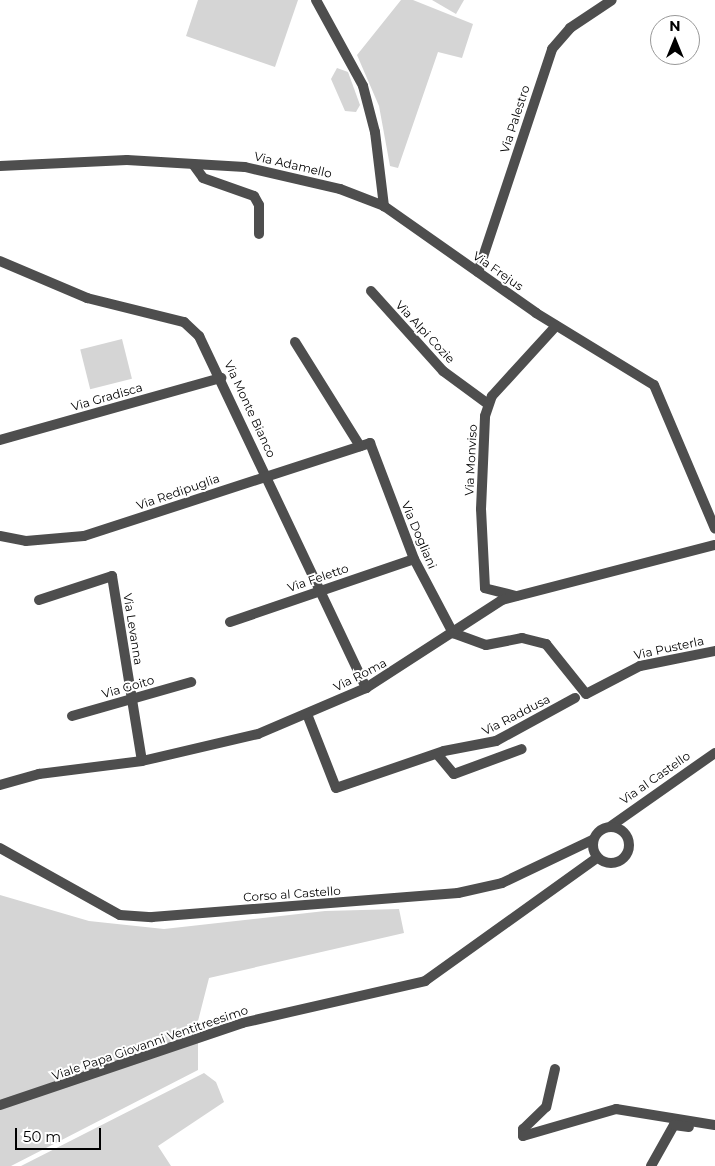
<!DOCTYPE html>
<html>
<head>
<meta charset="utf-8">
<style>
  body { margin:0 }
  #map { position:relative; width:715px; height:1166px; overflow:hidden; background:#fff; font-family:Montserrat,sans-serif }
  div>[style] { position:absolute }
  .green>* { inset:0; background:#d5d5d5; transform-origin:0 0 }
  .street>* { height:10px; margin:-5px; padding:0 5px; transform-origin:5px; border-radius:5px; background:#4e4e4e }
  .street>.ring { margin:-5px; padding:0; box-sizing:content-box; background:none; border:10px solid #4e4e4e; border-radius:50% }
  span { translate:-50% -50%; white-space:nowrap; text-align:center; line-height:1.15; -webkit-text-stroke:4px #fff; paint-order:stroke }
  .street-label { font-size:12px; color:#000 }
  .north { position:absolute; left:650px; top:15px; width:50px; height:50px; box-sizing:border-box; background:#fff; border:1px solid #999; border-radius:50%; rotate:0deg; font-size:14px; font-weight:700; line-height:20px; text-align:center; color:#000 }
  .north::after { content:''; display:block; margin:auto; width:18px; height:22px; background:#000; clip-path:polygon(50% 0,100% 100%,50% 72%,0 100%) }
  .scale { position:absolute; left:15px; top:1128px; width:86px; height:22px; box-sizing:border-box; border:2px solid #000; border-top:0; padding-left:6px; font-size:15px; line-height:18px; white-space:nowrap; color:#000; -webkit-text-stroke:4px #fff; paint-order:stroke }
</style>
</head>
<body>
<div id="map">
  <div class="green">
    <div style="clip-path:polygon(198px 0,298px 0,275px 67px,186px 36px)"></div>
    <div style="clip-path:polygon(401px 0,413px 0,473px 24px,462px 58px,438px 52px,398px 168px,390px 166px,379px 106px,357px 55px)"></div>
    <div style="clip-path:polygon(432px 0,464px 0,456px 14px)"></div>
    <div style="clip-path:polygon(337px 68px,348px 72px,360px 105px,356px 112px,345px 111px,331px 79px)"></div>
    <div style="left:122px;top:339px;width:41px;height:43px;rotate:76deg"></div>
    <div style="clip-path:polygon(0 895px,89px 921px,164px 929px,325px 911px,399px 909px,404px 933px,209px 978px,198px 1021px,198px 1070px,11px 1166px,0 1166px)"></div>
    <div style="clip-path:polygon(204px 1073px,216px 1082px,224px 1102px,158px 1146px,171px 1166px,21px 1166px)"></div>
  </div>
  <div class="street">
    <div style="left:316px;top:0;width:98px;rotate:61.3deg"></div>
    <div style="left:363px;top:86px;width:48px;rotate:75.4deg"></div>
    <div style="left:375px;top:132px;width:75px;rotate:83.1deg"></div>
    <div style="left:384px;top:206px;width:186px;rotate:35.1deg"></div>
    <div style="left:536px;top:313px;width:138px;rotate:31.4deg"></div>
    <div style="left:654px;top:385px;width:156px;rotate:67deg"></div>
    <div style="left:193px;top:164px;width:17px;rotate:54deg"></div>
    <div style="left:203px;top:178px;width:54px;rotate:19.4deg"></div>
    <div style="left:254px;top:196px;width:10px;rotate:61deg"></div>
    <div style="left:259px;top:205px;width:29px;rotate:90deg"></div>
    <div style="left:0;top:166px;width:127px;rotate:-2.7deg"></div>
    <div style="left:127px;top:160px;width:118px;rotate:3.4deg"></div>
    <div style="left:245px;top:167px;width:98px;rotate:13deg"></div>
    <div style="left:340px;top:189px;width:47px;rotate:21.1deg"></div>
    <div style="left:0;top:261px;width:95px;rotate:23deg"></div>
    <div style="left:87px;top:298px;width:100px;rotate:13.9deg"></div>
    <div style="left:184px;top:322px;width:21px;rotate:43deg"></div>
    <div style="left:199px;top:336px;width:390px;rotate:64.6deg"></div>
    <div style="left:478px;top:272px;width:235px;rotate:-71.6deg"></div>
    <div style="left:552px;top:49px;width:28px;rotate:-49deg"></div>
    <div style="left:570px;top:28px;width:50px;rotate:-33.7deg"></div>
    <div style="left:371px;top:291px;width:108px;rotate:48deg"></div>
    <div style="left:443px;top:371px;width:56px;rotate:36.3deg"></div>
    <div style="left:295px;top:342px;width:123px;rotate:58deg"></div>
    <div style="left:0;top:440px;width:230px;rotate:-15.7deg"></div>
    <div style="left:0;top:536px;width:26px;rotate:11deg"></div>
    <div style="left:26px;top:541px;width:58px;rotate:-4.9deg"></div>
    <div style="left:84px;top:536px;width:301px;rotate:-18deg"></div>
    <div style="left:370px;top:443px;width:124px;rotate:69.2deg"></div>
    <div style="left:414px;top:559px;width:84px;rotate:62.2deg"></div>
    <div style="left:453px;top:633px;width:35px;rotate:20deg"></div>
    <div style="left:486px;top:645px;width:37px;rotate:-11deg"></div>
    <div style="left:522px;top:638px;width:25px;rotate:14deg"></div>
    <div style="left:546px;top:644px;width:64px;rotate:51.3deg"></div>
    <div style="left:586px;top:694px;width:61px;rotate:-27.4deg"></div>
    <div style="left:640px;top:666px;width:76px;rotate:-11.3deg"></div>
    <div style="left:516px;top:596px;width:32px;rotate:-166deg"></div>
    <div style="left:485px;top:588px;width:79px;rotate:-92.9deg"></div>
    <div style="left:481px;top:509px;width:93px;rotate:-87.5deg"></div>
    <div style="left:485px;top:416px;width:21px;rotate:-71deg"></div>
    <div style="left:492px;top:396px;width:95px;rotate:-47.6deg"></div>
    <div style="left:39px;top:600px;width:77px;rotate:-18.2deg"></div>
    <div style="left:112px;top:576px;width:187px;rotate:80.8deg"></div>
    <div style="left:230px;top:622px;width:194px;rotate:-18.9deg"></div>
    <div style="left:307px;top:714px;width:79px;rotate:68.6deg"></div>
    <div style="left:336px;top:788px;width:114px;rotate:-18.9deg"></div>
    <div style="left:444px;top:751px;width:53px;rotate:-10.9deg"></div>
    <div style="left:496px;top:741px;width:90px;rotate:-28.6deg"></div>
    <div style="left:72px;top:716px;width:124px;rotate:-15.9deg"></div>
    <div style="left:437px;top:754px;width:26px;rotate:50deg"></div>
    <div style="left:454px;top:774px;width:72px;rotate:-20.2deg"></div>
    <div style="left:0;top:785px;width:41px;rotate:-15.8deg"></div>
    <div style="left:39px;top:774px;width:104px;rotate:-7.2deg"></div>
    <div style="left:142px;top:761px;width:119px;rotate:-13.1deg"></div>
    <div style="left:258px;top:734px;width:117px;rotate:-23.1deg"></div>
    <div style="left:366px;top:688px;width:162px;rotate:-32.9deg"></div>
    <div style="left:502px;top:600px;width:220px;rotate:-14.5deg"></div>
    <div style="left:611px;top:826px;width:127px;rotate:-35.1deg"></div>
    <div class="ring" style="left:593px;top:827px;width:26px;height:26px"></div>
    <div style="left:0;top:848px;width:137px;rotate:29.2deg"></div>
    <div style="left:120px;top:915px;width:32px;rotate:4deg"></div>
    <div style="left:152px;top:917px;width:307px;rotate:-4.5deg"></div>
    <div style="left:458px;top:893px;width:45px;rotate:-12.8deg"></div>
    <div style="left:502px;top:883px;width:100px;rotate:-25.5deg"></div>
    <div style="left:555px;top:1069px;width:39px;rotate:103deg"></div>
    <div style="left:546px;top:1107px;width:32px;rotate:136deg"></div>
    <div style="left:523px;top:1129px;width:7px;rotate:90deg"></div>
    <div style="left:523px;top:1136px;width:97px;rotate:-16.2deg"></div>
    <div style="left:616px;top:1109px;width:100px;rotate:9.2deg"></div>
    <div style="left:0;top:1105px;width:256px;rotate:-18.7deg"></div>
    <div style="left:242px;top:1023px;width:188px;rotate:-12.9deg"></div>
    <div style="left:425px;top:981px;width:211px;rotate:-35.6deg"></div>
    <div style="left:651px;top:1166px;width:47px;rotate:-60.7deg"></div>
    <div style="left:674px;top:1125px;width:15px;rotate:8deg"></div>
  </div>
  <div class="street-label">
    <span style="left:515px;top:119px;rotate:-72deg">Via Palestro</span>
    <span style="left:293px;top:165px;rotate:13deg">Via Adamello</span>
    <span style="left:498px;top:271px;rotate:35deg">Via Frejus</span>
    <span style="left:425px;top:332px;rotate:47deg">Via Alpi Cozie</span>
    <span style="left:107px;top:397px;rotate:-16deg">Via Gradisca</span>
    <span style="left:250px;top:409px;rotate:65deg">Via Monte Bianco</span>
    <span style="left:471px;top:460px;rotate:-87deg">Via Monviso</span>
    <span style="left:178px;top:492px;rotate:-19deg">Via Redipuglia</span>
    <span style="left:419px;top:535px;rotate:67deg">Via Dogliani</span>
    <span style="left:318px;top:578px;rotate:-19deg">Via Feletto</span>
    <span style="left:133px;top:629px;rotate:81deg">Via Levanna</span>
    <span style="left:669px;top:648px;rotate:-12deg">Via Pusterla</span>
    <span style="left:360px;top:675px;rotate:-27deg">Via Roma</span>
    <span style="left:128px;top:687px;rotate:-16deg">Via Goito</span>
    <span style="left:516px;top:715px;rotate:-27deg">Via Raddusa</span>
    <span style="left:655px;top:778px;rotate:-35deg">Via al Castello</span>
    <span style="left:292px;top:894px;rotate:-4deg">Corso al Castello</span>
    <span style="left:150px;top:1043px;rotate:-19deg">Viale Papa Giovanni Ventitreesimo</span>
  </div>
  <div class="north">N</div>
  <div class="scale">50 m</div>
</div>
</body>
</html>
